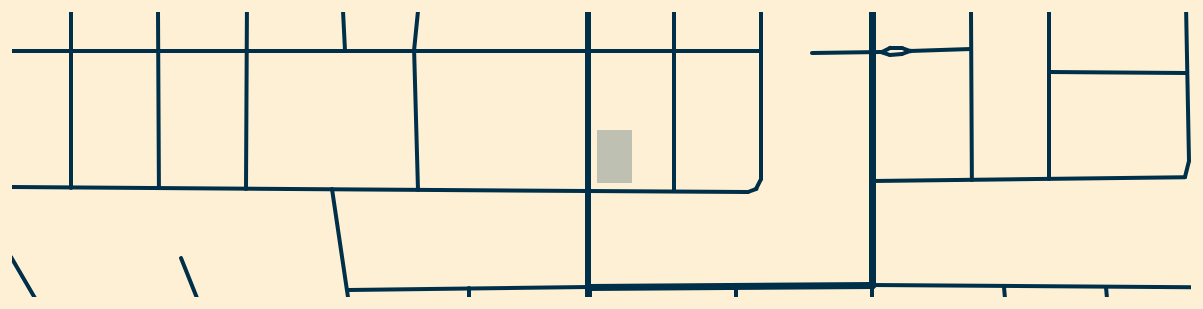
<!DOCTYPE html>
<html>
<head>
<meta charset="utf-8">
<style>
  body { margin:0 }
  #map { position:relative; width:1203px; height:309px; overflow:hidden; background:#fdf0d5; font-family:"Fira Sans",sans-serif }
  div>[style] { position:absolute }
  .building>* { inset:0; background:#bec0b2; transform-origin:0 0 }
  .minor>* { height:4px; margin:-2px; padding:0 2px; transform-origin:2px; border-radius:2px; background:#003049 }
  .tertiary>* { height:6px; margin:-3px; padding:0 3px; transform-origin:3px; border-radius:3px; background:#003049 }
  .secondary>* { height:7px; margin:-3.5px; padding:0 3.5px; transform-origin:3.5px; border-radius:3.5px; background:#003049 }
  span { translate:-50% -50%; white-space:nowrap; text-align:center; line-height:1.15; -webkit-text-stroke:3px #fdf0d5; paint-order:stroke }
  .frame { position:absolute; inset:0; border:12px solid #fdf0d5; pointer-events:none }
</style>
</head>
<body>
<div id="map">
  <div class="building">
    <div style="left:597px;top:130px;width:35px;height:53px"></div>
  </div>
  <div class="minor">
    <div style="left:158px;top:11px;width:177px;rotate:89.7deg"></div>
    <div style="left:343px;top:11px;width:40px;rotate:87.1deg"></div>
    <div style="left:971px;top:11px;width:169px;rotate:89.7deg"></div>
    <div style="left:1049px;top:11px;width:168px;rotate:90deg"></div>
    <div style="left:11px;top:51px;width:750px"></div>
    <div style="left:882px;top:52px;width:9px;rotate:-27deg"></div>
    <div style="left:890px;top:48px;width:12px"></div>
    <div style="left:902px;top:48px;width:9px;rotate:21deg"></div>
    <div style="left:812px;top:53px;width:69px;rotate:-0.8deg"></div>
    <div style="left:881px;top:52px;width:9px;rotate:18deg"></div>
    <div style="left:890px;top:55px;width:12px;rotate:-5deg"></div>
    <div style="left:902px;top:54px;width:9px;rotate:-21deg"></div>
    <div style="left:910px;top:51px;width:61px;rotate:-1.9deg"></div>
    <div style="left:1049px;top:72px;width:137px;rotate:0.4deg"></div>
    <div style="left:872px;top:181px;width:313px;rotate:-0.7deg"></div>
    <div style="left:1185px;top:177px;width:16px;rotate:-76deg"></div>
    <div style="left:1189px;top:161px;width:150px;rotate:-91.1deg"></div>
    <div style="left:11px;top:187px;width:737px;rotate:0.39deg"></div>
    <div style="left:748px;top:192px;width:9px;rotate:-21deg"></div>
    <div style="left:756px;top:189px;width:11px;rotate:-63deg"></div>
    <div style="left:761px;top:179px;width:168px;rotate:-90deg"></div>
    <div style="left:71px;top:188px;width:177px;rotate:-90deg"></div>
    <div style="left:246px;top:189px;width:178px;rotate:-89.7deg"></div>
    <div style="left:332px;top:189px;width:110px;rotate:81.6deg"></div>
    <div style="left:418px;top:190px;width:139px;rotate:-91.6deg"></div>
    <div style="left:414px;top:51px;width:40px;rotate:-84.3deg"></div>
    <div style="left:674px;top:191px;width:180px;rotate:-90deg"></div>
    <div style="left:11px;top:257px;width:48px;rotate:59.7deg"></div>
    <div style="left:181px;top:258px;width:43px;rotate:68.2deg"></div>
    <div style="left:736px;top:286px;width:12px;rotate:90deg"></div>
    <div style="left:1004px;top:287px;width:11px;rotate:85deg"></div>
    <div style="left:1106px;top:287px;width:11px;rotate:85deg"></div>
    <div style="left:469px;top:288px;width:10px;rotate:90deg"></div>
    <div style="left:348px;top:290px;width:240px;rotate:-0.7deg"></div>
    <div style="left:872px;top:298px;width:13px;rotate:-90deg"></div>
    <div style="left:872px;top:285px;width:320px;rotate:0.4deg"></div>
  </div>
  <div class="tertiary">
    <div style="left:588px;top:11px;width:276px;rotate:90deg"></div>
  </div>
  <div class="secondary">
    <div style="left:588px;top:298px;width:11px;rotate:-90deg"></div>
    <div style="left:588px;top:287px;width:284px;rotate:-0.4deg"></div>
    <div style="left:872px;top:285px;width:274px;rotate:-90deg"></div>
  </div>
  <div class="frame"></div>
</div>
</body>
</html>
